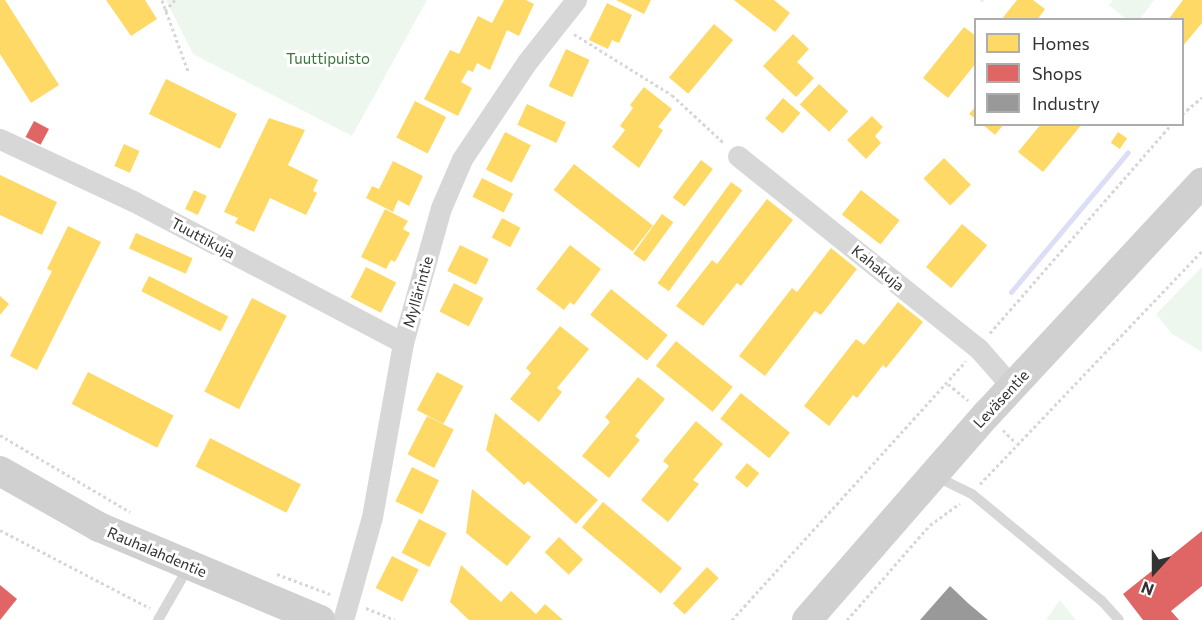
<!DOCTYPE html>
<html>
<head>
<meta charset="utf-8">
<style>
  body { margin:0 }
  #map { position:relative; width:1202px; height:620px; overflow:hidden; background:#fff; font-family:Commissioner,sans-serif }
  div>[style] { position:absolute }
  .green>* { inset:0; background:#eef7ee }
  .homes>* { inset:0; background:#ffd966; transform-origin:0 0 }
  .shops>* { inset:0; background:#e06666; transform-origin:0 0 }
  .industry>* { inset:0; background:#999 }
  .stream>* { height:5px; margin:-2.5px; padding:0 2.5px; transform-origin:2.5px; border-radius:2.5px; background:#dbdef5 }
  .path>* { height:3px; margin-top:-1.5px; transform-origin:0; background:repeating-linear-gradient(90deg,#d7d7d7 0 3px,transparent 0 6px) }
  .service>* { height:10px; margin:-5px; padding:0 5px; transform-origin:5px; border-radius:5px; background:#d7d7d7 }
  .minor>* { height:21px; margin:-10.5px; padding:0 10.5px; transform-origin:10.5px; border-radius:10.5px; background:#d7d7d7 }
  .secondary>* { height:30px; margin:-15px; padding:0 15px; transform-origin:15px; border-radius:15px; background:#d0d0d0 }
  span { translate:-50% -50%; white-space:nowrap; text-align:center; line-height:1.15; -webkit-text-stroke:6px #fff; paint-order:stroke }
  .park-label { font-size:15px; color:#3a753c }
  .street-label { font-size:15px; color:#333 }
  .legend { position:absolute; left:974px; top:18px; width:210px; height:108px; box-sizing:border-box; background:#fff; border:2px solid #adadad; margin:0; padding:8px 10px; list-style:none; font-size:18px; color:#333 }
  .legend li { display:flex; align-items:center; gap:12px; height:30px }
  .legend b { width:30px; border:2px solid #adadad }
  .north { position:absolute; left:1124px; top:542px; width:60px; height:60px; -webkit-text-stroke:4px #fff; paint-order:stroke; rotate:201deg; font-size:16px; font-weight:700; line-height:24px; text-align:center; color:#333 }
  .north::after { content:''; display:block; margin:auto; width:21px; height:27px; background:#333; clip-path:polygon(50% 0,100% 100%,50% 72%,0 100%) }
</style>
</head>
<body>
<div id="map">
  <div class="green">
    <div style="clip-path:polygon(166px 0,427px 0,352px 136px,193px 54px)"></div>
    <div style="clip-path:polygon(1113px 0,1154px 0,1140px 19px,1127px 20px,1109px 5px)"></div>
    <div style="clip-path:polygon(1202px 267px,1202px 352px,1172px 334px,1156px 314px)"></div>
    <div style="clip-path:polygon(1060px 600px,1076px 620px,1046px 620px)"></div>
  </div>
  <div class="homes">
    <div style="clip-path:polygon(0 0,5px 0,59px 85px,31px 103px,0 54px)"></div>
    <div style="clip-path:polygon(106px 0,145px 0,157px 19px,131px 36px)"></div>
    <div style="clip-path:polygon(504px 0,526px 0,534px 4px,519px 36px,507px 30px,490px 70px,477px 63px,473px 72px,468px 70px,461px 82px,472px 88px,458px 116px,424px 99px,450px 50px,459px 54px,478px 16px,492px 23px)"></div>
    <div style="clip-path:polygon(616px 0,651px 0,644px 14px)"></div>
    <div style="clip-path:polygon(734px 0,774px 0,790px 13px,775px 32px)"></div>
    <div style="clip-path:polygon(1017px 0,1033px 0,1045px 9px,1037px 20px,1001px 20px)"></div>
    <div style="clip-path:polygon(1183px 0,1202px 0,1202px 23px,1182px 47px,1182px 20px,1168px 20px)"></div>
    <div style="clip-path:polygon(607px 3px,632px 15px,619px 43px,612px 40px,608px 49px,589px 40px)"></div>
    <div style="left:714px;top:24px;width:25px;height:70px;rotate:40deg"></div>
    <div style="clip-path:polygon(964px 27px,976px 36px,976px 63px,948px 98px,923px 78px)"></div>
    <div style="clip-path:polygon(793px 34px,809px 49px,797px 62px,814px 78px,796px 97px,763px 66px)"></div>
    <div style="left:566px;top:49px;width:26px;height:41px;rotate:25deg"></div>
    <div style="left:166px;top:79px;width:79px;height:39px;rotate:26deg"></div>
    <div style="left:819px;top:84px;width:40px;height:28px;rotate:43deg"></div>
    <div style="clip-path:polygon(644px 87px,672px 109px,658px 127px,663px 130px,639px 168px,612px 147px,625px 130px,620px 126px,633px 108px,630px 105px)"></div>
    <div style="left:783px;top:98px;width:23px;height:27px;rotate:41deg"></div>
    <div style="left:415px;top:101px;width:35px;height:41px;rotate:27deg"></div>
    <div style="left:527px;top:104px;width:43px;height:23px;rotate:25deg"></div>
    <div style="clip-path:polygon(976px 106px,976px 119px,969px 114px)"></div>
    <div style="clip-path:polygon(872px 116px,883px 127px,875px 136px,881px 143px,866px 159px,847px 140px)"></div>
    <div style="clip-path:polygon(269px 118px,305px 130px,288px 165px,318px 180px,313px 191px,317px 193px,306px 215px,270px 198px,254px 232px,235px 223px,238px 218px,224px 212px)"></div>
    <div style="clip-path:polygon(982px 124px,1004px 124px,995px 135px)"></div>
    <div style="clip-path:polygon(1041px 124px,1082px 124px,1043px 172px,1018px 152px)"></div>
    <div style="left:505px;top:132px;width:29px;height:42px;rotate:27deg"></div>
    <div style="left:1118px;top:132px;width:11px;height:13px;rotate:34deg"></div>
    <div style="left:124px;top:144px;width:17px;height:24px;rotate:24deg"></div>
    <div style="left:944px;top:158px;width:38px;height:29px;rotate:45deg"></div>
    <div style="left:701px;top:160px;width:15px;height:47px;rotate:37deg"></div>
    <div style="clip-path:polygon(393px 161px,423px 176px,409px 206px,398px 200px,393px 212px,366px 198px,372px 186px,379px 189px)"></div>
    <div style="left:574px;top:164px;width:100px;height:33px;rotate:38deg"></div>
    <div style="clip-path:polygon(0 175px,57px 202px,42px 235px,0 215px)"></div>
    <div style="left:482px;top:178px;width:35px;height:21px;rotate:27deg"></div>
    <div style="left:731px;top:182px;width:14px;height:125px;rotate:36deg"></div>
    <div style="left:194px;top:190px;width:14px;height:21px;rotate:25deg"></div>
    <div style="left:861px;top:190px;width:49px;height:31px;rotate:38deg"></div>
    <div style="clip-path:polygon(767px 199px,793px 220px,741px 286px,737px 283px,703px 326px,676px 306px,712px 260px,717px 264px)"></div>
    <div style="clip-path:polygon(385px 209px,408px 221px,403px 229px,410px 233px,395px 262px,391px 260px,386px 269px,361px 257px)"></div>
    <div style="left:662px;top:214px;width:14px;height:49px;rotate:36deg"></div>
    <div style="left:502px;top:218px;width:21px;height:22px;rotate:28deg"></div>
    <div style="left:962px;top:224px;width:33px;height:56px;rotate:40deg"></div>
    <div style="clip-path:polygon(68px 226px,101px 242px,37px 370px,10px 356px,52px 271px,47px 269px)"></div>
    <div style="left:136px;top:233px;width:62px;height:17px;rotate:24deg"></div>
    <div style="left:460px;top:245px;width:32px;height:29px;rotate:26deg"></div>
    <div style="clip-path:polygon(570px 245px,601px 269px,574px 305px,570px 302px,564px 310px,536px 289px)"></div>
    <div style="clip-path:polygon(831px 248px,857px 269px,821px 315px,815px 311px,765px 376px,739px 356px,792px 288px,797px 292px)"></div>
    <div style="left:366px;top:267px;width:34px;height:34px;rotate:27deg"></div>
    <div style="left:149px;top:276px;width:89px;height:17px;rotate:27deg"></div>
    <div style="left:454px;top:283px;width:33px;height:32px;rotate:27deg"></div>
    <div style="left:611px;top:289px;width:73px;height:33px;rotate:39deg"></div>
    <div style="clip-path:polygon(0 296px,9px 304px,0 315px)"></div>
    <div style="left:252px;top:298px;width:39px;height:105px;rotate:27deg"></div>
    <div style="clip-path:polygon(898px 302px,923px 322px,886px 368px,883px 365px,857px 398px,853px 395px,829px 426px,804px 406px,856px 339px,864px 345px)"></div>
    <div style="clip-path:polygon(560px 326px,589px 349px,557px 388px,562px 392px,539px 422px,510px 399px,531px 373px,526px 368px)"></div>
    <div style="left:676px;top:341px;width:73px;height:32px;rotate:39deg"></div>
    <div style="left:88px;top:372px;width:96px;height:36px;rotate:27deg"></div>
    <div style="left:437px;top:372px;width:30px;height:43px;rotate:28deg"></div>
    <div style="clip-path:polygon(638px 377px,665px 399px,635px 436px,640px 440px,609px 478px,582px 456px,610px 422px,605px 417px)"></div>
    <div style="left:741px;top:393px;width:63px;height:33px;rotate:39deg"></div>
    <div style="clip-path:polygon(495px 413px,598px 500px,576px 524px,528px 481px,524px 485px,486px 450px)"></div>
    <div style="left:427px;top:416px;width:30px;height:43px;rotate:27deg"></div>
    <div style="clip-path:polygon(696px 421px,723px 444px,693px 480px,699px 484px,668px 522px,641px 500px,669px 466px,663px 461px)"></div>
    <div style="left:210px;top:438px;width:102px;height:32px;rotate:27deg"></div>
    <div style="left:747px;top:463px;width:16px;height:19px;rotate:40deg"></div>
    <div style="left:412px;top:467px;width:30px;height:38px;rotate:26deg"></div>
    <div style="clip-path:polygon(472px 489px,531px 537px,507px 566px,466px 533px)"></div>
    <div style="left:603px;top:502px;width:103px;height:33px;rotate:40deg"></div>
    <div style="left:419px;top:519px;width:31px;height:38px;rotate:27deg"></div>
    <div style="left:559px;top:537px;width:33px;height:21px;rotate:43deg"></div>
    <div style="left:392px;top:556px;width:30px;height:36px;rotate:27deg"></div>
    <div style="clip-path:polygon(461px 565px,501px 602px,511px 591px,536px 614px,545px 604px,563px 620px,469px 620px,450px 602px)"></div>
    <div style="left:707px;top:567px;width:16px;height:50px;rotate:43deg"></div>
  </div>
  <div class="shops">
    <div style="left:34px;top:121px;width:17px;height:18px;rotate:28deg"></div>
    <div style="clip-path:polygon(1202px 531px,1202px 586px,1171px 611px,1179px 620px,1143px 620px,1123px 594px)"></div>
    <div style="clip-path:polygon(0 585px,17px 599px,0 620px)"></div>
  </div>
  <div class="industry">
    <div style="clip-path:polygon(950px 586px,969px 604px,988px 620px,920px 620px)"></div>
  </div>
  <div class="stream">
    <div style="left:1011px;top:292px;width:182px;rotate:-50.1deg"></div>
  </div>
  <div class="path">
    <div style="left:162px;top:0;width:76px;rotate:69.9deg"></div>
    <div style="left:982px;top:0;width:1px;rotate:90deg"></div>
    <div style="left:165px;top:11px;width:15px;rotate:-48deg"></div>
    <div style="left:574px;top:34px;width:115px;rotate:31.9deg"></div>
    <div style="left:672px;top:95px;width:71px;rotate:42.7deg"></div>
    <div style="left:1182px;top:114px;width:26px;rotate:-40deg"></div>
    <div style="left:990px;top:333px;width:277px;rotate:-49deg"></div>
    <div style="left:948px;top:384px;width:26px;rotate:39deg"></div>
    <div style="left:1003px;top:430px;width:18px;rotate:45deg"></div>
    <div style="left:0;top:435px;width:151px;rotate:30.6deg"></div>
    <div style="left:980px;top:484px;width:322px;rotate:-46.4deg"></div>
    <div style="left:0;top:530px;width:169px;rotate:27.5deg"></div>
    <div style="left:277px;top:574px;width:57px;rotate:20.7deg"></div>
    <div style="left:366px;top:608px;width:31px;rotate:22deg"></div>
    <div style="left:732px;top:620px;width:349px;rotate:-47.9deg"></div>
    <div style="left:847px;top:620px;width:126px;rotate:-48.9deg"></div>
    <div style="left:930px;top:525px;width:37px;rotate:-36deg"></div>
  </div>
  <div class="service">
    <div style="left:935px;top:476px;width:41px;rotate:25.9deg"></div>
    <div style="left:972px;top:494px;width:168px;rotate:39.5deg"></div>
    <div style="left:1102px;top:601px;width:25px;rotate:48deg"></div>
    <div style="left:158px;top:620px;width:62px;rotate:-60.1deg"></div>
  </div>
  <div class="minor">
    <div style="left:0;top:139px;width:147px;rotate:25deg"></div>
    <div style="left:133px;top:201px;width:305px;rotate:27.7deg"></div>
    <div style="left:738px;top:156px;width:307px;rotate:38.7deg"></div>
    <div style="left:978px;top:348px;width:53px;rotate:48.8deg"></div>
    <div style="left:343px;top:620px;width:107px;rotate:-74.3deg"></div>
    <div style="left:372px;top:517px;width:177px;rotate:-79.9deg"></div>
    <div style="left:403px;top:343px;width:140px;rotate:-74.3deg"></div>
    <div style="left:441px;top:208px;width:53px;rotate:-66.8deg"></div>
    <div style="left:462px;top:159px;width:117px;rotate:-56.2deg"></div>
    <div style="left:527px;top:62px;width:79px;rotate:-51.7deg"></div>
  </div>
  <div class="secondary">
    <div style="left:0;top:471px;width:114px;rotate:29.5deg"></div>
    <div style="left:99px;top:527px;width:240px;rotate:22.8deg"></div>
    <div style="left:807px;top:620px;width:274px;rotate:-48.9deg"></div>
    <div style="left:987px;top:414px;width:316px;rotate:-47.1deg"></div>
  </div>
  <div class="park-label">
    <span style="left:328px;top:59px">Tuuttipuisto</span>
  </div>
  <div class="street-label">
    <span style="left:203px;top:238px;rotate:28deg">Tuuttikuja</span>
    <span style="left:878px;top:268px;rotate:39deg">Kahakuja</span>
    <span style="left:418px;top:292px;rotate:-74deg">Myllärintie</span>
    <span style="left:1001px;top:399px;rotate:-47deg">Leväsentie</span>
    <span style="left:157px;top:552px;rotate:23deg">Rauhalahdentie</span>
  </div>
  <ul class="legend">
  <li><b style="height:16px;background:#ffd966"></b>Homes</li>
  <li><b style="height:16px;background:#e06666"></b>Shops</li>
  <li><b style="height:16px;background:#999"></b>Industry</li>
  </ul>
  <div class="north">N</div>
</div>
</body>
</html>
